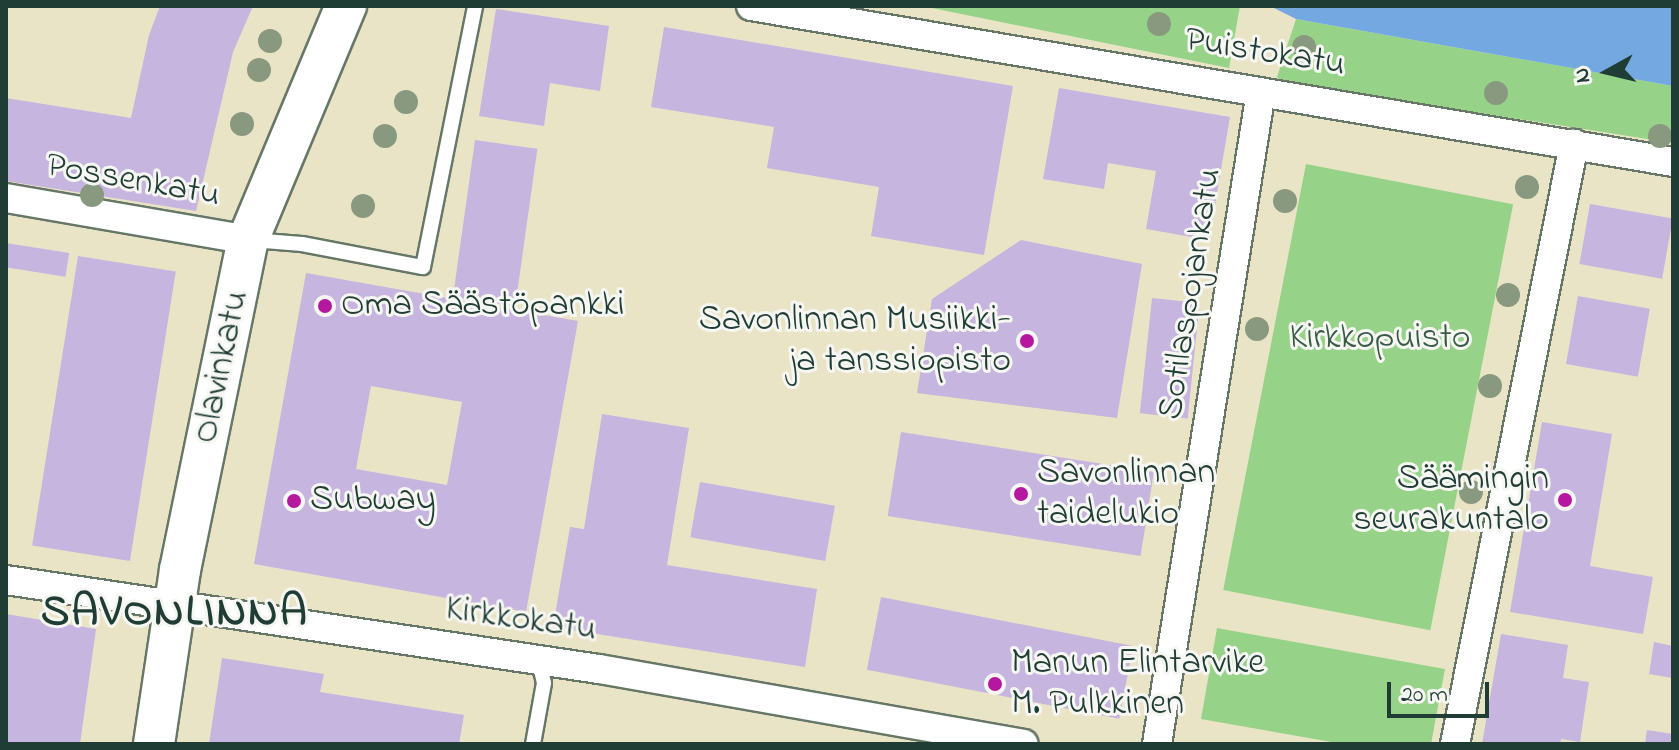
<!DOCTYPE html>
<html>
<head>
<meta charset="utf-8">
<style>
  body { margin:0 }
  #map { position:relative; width:1679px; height:750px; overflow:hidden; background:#eae4c7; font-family:"Indie Flower",sans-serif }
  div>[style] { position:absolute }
  .green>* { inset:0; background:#96d388; transform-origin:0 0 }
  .water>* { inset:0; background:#74a8e1 }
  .building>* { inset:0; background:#c6b5df; transform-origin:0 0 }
  .roads { filter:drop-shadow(2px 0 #667767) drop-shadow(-2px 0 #667767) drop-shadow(0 2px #667767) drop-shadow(0 -2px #667767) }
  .lane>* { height:14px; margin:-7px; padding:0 7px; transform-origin:7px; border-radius:7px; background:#fff }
  .street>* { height:28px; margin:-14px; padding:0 14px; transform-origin:14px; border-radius:14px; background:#fff }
  .secondary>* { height:40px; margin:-20px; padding:0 20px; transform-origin:20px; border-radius:20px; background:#fff }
  .trees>* { width:24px; height:24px; margin:-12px; border-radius:50%; background:#889980 }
  .dots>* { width:22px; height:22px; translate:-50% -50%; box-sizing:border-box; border:4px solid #f6f6f2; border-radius:50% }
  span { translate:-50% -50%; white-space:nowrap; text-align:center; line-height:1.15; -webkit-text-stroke:6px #f6f6f2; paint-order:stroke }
  .street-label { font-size:36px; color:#1f3d34 }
  .poi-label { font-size:36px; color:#1f3d34 }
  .left { translate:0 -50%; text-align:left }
  .right { translate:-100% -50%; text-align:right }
  .park-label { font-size:36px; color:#375b45 }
  .district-label { font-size:44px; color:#1f3d34; font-weight:700; letter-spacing:2px }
  .frame { position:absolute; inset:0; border:8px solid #1f3d34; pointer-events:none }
  .north { position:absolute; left:1567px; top:32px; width:80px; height:80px; -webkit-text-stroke:6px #f6f6f2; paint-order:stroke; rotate:262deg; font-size:22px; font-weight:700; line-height:32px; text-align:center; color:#1f3d34 }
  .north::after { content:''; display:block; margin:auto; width:28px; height:36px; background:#1f3d34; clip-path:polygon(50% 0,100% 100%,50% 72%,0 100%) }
  .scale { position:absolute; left:1387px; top:682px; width:102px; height:36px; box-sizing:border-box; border:4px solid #1f3d34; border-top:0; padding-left:10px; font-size:24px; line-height:28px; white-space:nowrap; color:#1f3d34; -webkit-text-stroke:6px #f6f6f2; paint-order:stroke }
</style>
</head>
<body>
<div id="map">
  <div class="green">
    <div style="clip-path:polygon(922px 6px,1240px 6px,1229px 68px)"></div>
    <div style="clip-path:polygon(1296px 19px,1673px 86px,1673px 143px,1280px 82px,1277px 77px)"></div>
    <div style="left:1306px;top:164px;width:211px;height:434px;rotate:11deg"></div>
    <div style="clip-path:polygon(1217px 628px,1445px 669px,1431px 744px,1343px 744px,1201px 719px)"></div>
  </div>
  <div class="water">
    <div style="clip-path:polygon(1270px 6px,1673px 6px,1673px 86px,1296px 19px)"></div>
  </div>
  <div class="building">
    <div style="clip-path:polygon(160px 6px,253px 6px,233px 52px,196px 211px,6px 181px,6px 98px,131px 118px,149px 35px)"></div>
    <div style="clip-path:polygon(496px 9px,609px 26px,600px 91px,550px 83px,544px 126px,479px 116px)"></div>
    <div style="clip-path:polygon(664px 27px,1013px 86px,984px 255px,871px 236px,879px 187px,767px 168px,774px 127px,651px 107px)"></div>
    <div style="clip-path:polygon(1059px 88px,1230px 117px,1209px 240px,1146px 229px,1156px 171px,1108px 163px,1104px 189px,1043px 179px)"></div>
    <div style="left:475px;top:140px;width:63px;height:159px;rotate:8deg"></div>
    <div style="left:1590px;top:204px;width:84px;height:61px;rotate:10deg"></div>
    <div style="clip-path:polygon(1021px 240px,1142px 264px,1117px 418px,917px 393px,932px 299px)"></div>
    <div style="left:6px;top:243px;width:64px;height:24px;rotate:9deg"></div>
    <div style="left:78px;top:256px;width:99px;height:293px;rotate:9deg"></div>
    <div style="clip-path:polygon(evenodd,306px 273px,578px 321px,526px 612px,254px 564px,306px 273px,371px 386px,462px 402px,447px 485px,356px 469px,371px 386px)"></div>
    <div style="left:1578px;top:296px;width:73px;height:69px;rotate:10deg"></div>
    <div style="left:1152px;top:298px;width:48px;height:116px;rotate:6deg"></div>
    <div style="clip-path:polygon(602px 414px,689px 428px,667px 565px,817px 589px,805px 667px,553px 627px,570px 527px,584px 529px)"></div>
    <div style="clip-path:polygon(1542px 422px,1612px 434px,1590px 566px,1653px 577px,1643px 634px,1510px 612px)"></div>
    <div style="left:901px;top:432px;width:256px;height:85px;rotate:9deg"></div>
    <div style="left:700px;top:482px;width:137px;height:56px;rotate:10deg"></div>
    <div style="left:881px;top:597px;width:257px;height:74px;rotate:11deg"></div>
    <div style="clip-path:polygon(6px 614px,96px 629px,80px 744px,6px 744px)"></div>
    <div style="clip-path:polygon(1501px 634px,1568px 645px,1563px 678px,1589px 682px,1580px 742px,1561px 739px,1560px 744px,1482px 744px)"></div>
    <div style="clip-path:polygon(1654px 642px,1673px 646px,1673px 678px,1649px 674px)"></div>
    <div style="clip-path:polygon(222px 658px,324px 674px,320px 692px,464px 715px,459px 744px,209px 744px)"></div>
    <div style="clip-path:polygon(1647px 730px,1673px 734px,1673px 744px,1645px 744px)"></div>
  </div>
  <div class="roads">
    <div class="lane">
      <div style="left:252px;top:240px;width:50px;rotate:4.6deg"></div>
      <div style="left:302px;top:244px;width:123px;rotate:10.8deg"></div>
      <div style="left:423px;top:267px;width:266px;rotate:-78.7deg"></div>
      <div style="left:533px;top:744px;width:62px;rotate:-79.8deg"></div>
      <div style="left:544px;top:683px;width:22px;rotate:-103deg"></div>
    </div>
    <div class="street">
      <div style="left:751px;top:6px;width:935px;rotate:9.6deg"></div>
      <div style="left:6px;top:198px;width:246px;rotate:9.8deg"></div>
      <div style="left:6px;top:580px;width:600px;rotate:8.54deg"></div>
      <div style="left:599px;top:669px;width:431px;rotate:10deg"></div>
      <div style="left:1157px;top:744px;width:660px;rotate:-80.94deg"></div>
      <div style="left:1455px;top:744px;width:612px;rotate:-78.78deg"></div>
    </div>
    <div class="secondary">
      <div style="left:154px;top:744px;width:176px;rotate:-81.5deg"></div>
      <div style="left:180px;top:570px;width:337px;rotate:-78.4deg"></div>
      <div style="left:248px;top:240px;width:254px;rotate:-67.3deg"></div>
    </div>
  </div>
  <div class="trees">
    <div style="left:1159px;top:24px"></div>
    <div style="left:270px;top:41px"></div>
    <div style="left:1304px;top:47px"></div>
    <div style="left:259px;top:70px"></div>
    <div style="left:1496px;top:93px"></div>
    <div style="left:406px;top:102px"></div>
    <div style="left:242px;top:124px"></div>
    <div style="left:385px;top:136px"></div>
    <div style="left:1660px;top:136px"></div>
    <div style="left:1527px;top:187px"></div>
    <div style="left:92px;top:195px"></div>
    <div style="left:1285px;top:201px"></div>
    <div style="left:363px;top:206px"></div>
    <div style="left:1508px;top:295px"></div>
    <div style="left:1257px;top:329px"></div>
    <div style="left:1490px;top:386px"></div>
    <div style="left:1471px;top:492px"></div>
  </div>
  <div class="dots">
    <div style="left:325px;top:306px;background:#b5179e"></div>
    <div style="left:1027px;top:341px;background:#b5179e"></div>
    <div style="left:1021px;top:494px;background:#b5179e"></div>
    <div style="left:1565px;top:500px;background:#b5179e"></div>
    <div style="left:294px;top:501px;background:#b5179e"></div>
    <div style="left:995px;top:684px;background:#b5179e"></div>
  </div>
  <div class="street-label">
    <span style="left:1265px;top:53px;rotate:9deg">Puistokatu</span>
    <span style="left:133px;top:181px;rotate:10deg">Possenkatu</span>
    <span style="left:1191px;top:294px;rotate:-81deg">Sotilaspojankatu</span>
    <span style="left:222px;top:367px;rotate:-78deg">Olavinkatu</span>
    <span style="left:521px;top:620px;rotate:8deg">Kirkkokatu</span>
  </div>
  <div class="poi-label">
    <span class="left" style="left:341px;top:306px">Oma Säästöpankki</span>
    <span class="right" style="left:1011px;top:341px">Savonlinnan Musiikki-<br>ja tanssiopisto</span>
    <span class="left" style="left:1037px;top:494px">Savonlinnan<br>taidelukio</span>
    <span class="right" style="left:1549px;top:500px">Säämingin<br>seurakuntalo</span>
    <span class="left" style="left:310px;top:501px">Subway</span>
    <span class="left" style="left:1011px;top:684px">Manun Elintarvike<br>M. Pulkkinen</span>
  </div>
  <div class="park-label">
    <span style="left:1380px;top:339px">Kirkkopuisto</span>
  </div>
  <div class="district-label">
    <span style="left:175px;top:613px">SAVONLINNA</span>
  </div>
  <div class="frame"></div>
  <div class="north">N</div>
  <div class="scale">20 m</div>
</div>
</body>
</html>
